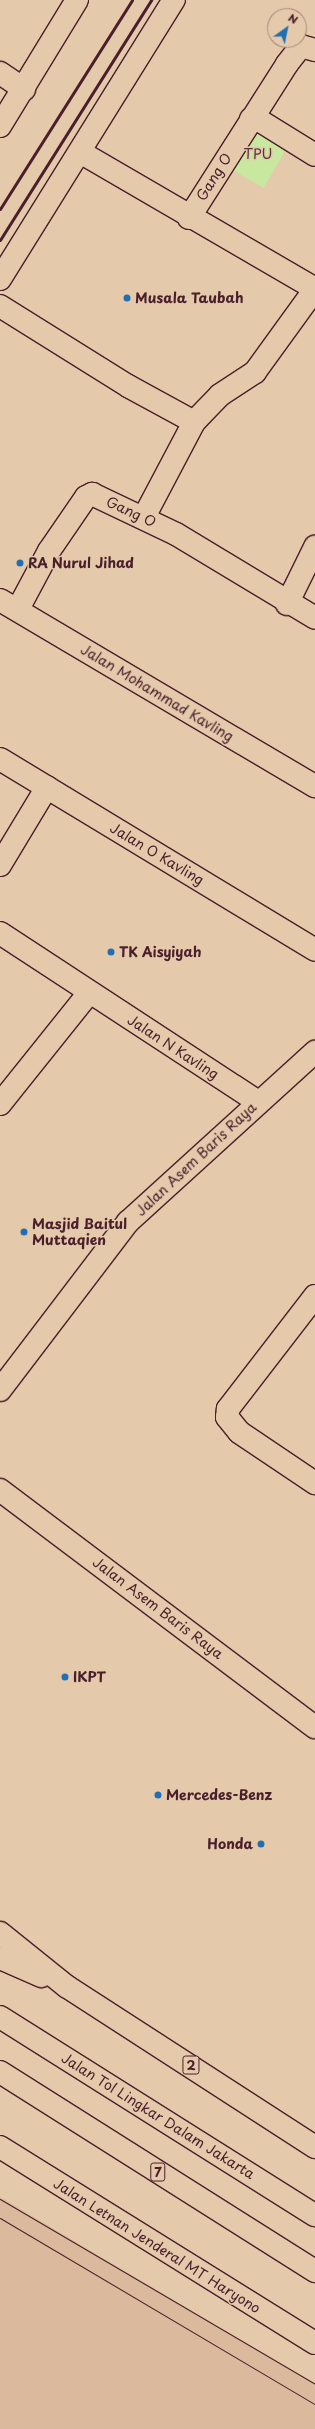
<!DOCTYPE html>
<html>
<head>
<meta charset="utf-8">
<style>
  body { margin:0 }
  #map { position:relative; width:315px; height:2429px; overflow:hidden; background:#e4c9ab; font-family:"Playpen Sans",sans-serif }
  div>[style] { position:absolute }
  .built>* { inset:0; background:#dab99c }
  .green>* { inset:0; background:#c8e79f; transform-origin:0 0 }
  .roads { filter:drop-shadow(1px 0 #4a1f2b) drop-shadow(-1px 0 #4a1f2b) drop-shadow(0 1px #4a1f2b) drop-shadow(0 -1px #4a1f2b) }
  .street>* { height:22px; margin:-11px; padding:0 11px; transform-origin:11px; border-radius:11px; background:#e4c9ab }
  .secondary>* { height:22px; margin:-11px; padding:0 11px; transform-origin:11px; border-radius:11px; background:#e4c9ab }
  .highway>* { height:22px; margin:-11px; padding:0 11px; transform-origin:11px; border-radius:11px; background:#e4c9ab }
  .tram>* { height:1px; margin:-0.5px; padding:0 0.5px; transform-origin:0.5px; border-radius:0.5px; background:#4a1f2b }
  .rail>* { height:3px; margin:-1.5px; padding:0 1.5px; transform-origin:1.5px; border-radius:1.5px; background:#4a1f2b }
  .dots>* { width:11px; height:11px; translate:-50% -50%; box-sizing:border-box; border:2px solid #e4c9ab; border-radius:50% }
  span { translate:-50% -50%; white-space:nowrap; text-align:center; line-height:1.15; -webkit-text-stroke:3px #e4c9ab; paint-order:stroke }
  .shield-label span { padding:1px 3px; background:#e4c9ab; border:1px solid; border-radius:3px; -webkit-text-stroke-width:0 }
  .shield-label { font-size:13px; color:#4a1f2b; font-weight:700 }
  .park-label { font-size:14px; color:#573337 }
  .street-label { font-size:14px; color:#4a1f2b }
  .poi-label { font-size:14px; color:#4a1f2b; font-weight:700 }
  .left { translate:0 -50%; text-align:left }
  .right { translate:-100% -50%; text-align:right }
  .north { position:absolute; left:267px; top:8px; width:40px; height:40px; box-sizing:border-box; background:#e4c9ab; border:1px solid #a68578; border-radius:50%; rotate:33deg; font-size:11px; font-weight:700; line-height:16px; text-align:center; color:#4a1f2b }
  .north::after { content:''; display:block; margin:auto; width:14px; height:18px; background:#1f6fb2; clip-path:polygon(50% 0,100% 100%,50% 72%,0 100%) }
</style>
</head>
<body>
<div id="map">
  <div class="built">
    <div style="clip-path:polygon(0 2197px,315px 2384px,315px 2429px,0 2429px)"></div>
  </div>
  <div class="green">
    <div style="left:252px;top:120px;width:44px;height:53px;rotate:30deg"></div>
  </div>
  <div class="roads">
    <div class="street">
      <div style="left:0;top:73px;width:29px;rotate:34deg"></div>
      <div style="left:251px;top:119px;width:6px"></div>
      <div style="left:257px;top:119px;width:68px;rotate:31.8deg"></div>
      <div style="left:80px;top:152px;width:272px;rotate:30.2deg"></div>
      <div style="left:189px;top:218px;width:183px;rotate:-57.5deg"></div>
      <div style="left:287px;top:64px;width:23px;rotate:-52deg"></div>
      <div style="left:301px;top:46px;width:15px;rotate:16deg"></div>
      <div style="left:0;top:279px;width:329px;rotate:-58.1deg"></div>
      <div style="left:0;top:306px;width:151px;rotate:32deg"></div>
      <div style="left:128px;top:386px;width:75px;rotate:28.6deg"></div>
      <div style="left:144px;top:517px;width:107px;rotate:-62.2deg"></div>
      <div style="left:194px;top:422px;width:37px;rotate:-46deg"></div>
      <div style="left:220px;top:395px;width:42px;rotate:-33.3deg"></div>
      <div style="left:255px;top:372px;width:102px;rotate:-54.1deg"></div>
      <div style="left:0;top:600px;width:366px;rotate:30.6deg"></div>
      <div style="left:287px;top:604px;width:64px;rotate:-63.8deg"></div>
      <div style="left:18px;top:609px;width:66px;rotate:-61.9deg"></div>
      <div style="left:49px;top:551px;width:65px;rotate:-55.6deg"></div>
      <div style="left:86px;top:497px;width:7px;rotate:-27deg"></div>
      <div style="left:92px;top:494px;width:93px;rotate:25.5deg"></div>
      <div style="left:176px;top:534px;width:162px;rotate:31.1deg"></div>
      <div style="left:0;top:759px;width:368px;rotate:31.2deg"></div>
      <div style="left:0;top:865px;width:91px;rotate:-58.9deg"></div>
      <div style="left:0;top:933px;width:308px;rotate:33.2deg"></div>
      <div style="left:0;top:1104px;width:142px;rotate:-51.3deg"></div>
      <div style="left:315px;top:1296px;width:143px;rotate:127.6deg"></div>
      <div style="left:228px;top:1409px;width:8px;rotate:97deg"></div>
      <div style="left:227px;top:1417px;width:19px;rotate:51deg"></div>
      <div style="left:239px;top:1432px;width:92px;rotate:33.9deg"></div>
    </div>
    <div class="secondary">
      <div style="left:0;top:126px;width:148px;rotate:-58.6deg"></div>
      <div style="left:0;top:1390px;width:211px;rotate:-52.7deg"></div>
      <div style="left:128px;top:1222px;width:253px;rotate:-42.3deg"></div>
      <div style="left:0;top:1490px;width:394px;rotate:37deg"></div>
    </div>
    <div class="highway">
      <div style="left:0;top:1933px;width:85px;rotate:38.8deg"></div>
      <div style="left:66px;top:1986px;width:297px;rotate:32.9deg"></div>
      <div style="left:0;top:1958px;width:45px;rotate:23.7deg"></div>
      <div style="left:0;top:2017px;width:372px;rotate:32.2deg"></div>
      <div style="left:0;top:2072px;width:373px;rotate:32.3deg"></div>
      <div style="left:0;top:2147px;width:371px;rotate:31.9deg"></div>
    </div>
  </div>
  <div class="tram">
    <div style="left:0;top:2199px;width:365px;rotate:30.4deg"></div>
    <div style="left:0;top:2218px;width:366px;rotate:30.6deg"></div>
  </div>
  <div class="rail">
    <div style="left:0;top:209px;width:247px;rotate:-57.7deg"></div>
    <div style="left:0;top:240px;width:284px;rotate:-57.8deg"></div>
  </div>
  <div class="dots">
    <div style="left:127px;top:298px;background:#1f6fb2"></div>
    <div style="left:20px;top:563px;background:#1f6fb2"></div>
    <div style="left:111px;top:952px;background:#1f6fb2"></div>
    <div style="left:24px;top:1232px;background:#1f6fb2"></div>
    <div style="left:65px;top:1677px;background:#1f6fb2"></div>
    <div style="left:158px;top:1795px;background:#1f6fb2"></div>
    <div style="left:261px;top:1844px;background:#1f6fb2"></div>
  </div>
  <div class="shield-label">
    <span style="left:191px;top:2065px">2</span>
    <span style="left:158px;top:2172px">7</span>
  </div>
  <div class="park-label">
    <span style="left:258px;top:154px">TPU</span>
  </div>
  <div class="street-label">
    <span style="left:214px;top:177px;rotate:-58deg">Gang O</span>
    <span style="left:131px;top:512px;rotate:25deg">Gang O</span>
    <span style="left:157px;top:693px;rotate:31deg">Jalan Mohammad Kavling</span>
    <span style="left:157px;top:854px;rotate:31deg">Jalan O Kavling</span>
    <span style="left:173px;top:1047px;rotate:33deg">Jalan N Kavling</span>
    <span style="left:196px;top:1159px;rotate:-43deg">Jalan Asem Baris Raya</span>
    <span style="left:158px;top:1608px;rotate:37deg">Jalan Asem Baris Raya</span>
    <span style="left:158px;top:2116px;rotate:32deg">Jalan Tol Lingkar Dalam Jakarta</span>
    <span style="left:157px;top:2246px;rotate:32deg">Jalan Letnan Jenderal MT Haryono</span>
  </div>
  <div class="poi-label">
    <span class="left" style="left:135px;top:298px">Musala Taubah</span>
    <span class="left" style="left:28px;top:563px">RA Nurul Jihad</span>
    <span class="left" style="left:119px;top:952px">TK Aisyiyah</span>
    <span class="left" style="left:32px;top:1232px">Masjid Baitul<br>Muttaqien</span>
    <span class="left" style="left:73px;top:1677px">IKPT</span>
    <span class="left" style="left:166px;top:1795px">Mercedes-Benz</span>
    <span class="right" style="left:253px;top:1844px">Honda</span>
  </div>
  <div class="north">N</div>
</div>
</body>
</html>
